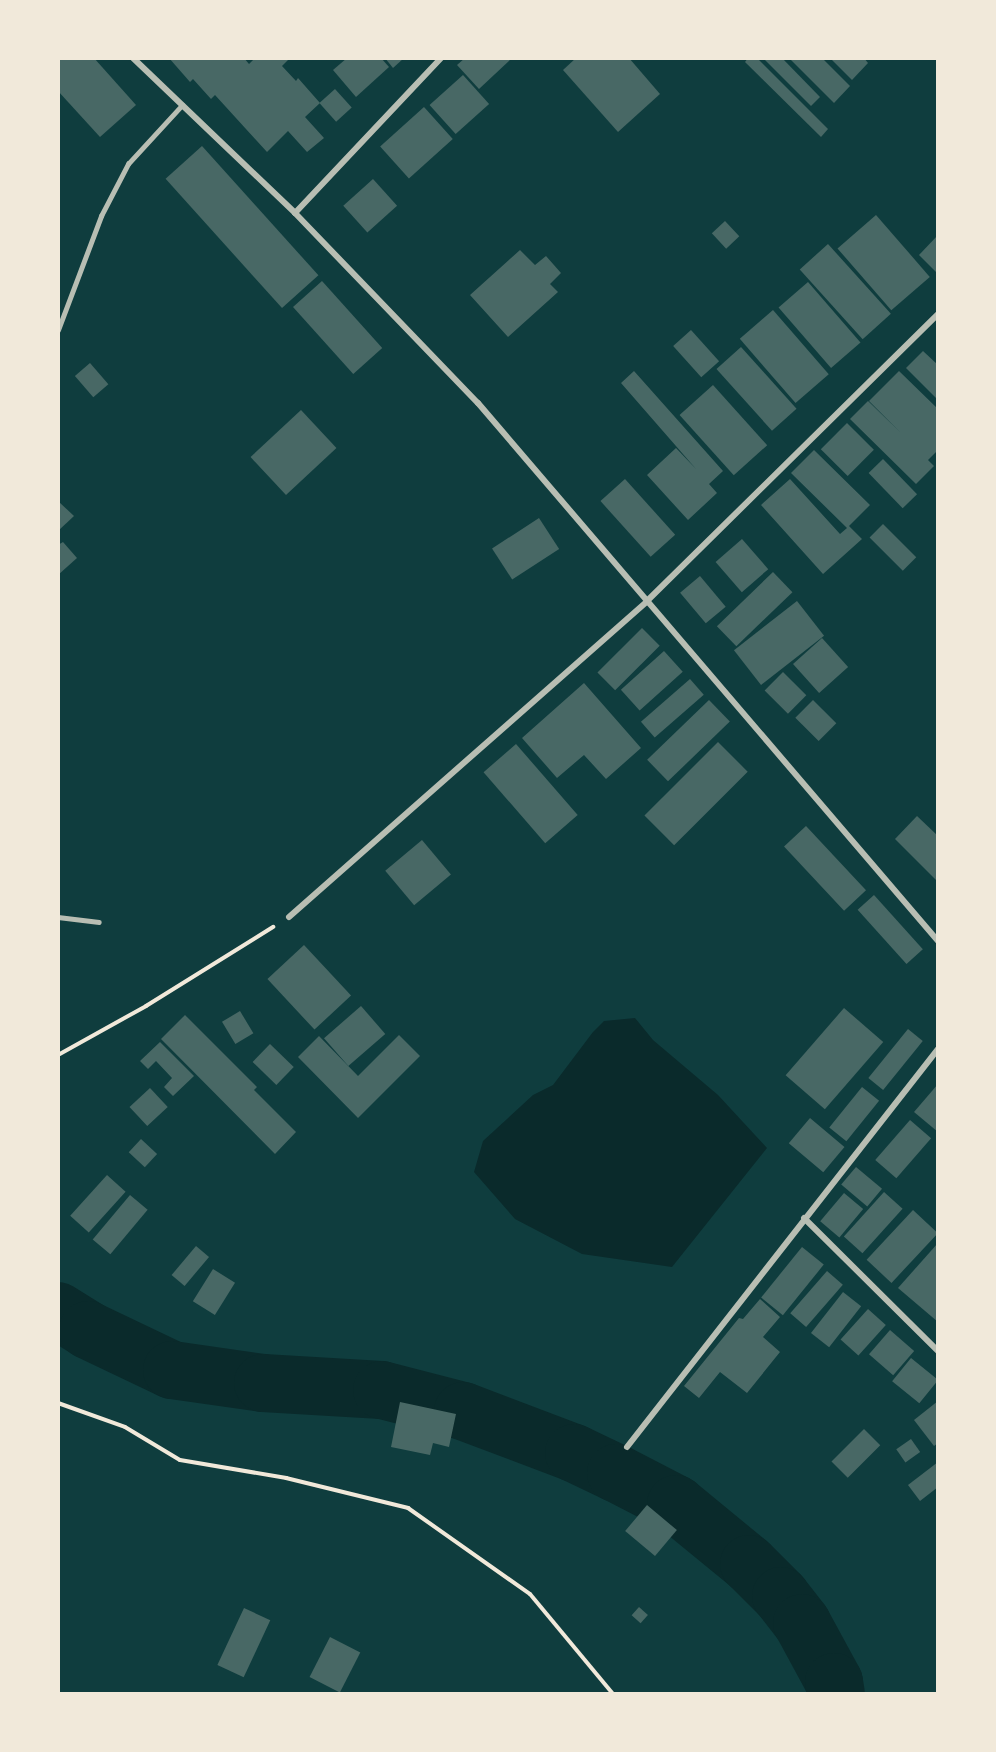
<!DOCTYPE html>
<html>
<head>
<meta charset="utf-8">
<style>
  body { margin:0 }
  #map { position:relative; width:996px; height:1752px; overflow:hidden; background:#0f3d3e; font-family:Bitter,serif }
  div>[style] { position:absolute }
  .water>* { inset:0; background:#0a2a2b }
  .river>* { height:58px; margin:-29px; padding:0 29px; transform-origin:29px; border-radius:29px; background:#0a2a2b }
  .building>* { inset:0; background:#486865; transform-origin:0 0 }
  .path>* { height:4px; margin:-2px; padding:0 2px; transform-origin:2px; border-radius:2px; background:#f1e9da }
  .service>* { height:4.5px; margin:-2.25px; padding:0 2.25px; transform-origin:2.25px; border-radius:2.25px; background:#b8beb3 }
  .minor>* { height:6px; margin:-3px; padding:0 3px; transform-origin:3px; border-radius:3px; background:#b8beb3 }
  span { translate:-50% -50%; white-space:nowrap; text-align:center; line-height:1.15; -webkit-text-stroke:6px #f1e9da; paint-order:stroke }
  .frame { position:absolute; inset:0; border:60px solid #f1e9da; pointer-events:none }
</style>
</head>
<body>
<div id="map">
  <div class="water">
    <div style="clip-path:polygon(635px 1018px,653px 1040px,718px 1095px,767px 1148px,672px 1267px,582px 1254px,515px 1219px,474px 1172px,483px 1141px,533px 1095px,553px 1085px,593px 1032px,604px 1021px)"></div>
  </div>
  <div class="river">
    <div style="left:58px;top:1311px;width:36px;rotate:32deg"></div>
    <div style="left:88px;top:1330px;width:93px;rotate:25.5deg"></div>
    <div style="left:172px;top:1370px;width:92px;rotate:8.1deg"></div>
    <div style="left:263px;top:1383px;width:119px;rotate:3.4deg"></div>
    <div style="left:382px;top:1390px;width:84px;rotate:14.5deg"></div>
    <div style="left:463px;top:1411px;width:119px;rotate:20.7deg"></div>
    <div style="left:574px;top:1453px;width:47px;rotate:25.5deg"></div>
    <div style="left:616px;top:1473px;width:68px;rotate:27.3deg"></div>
    <div style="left:676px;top:1504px;width:94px;rotate:39.4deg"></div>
    <div style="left:749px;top:1564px;width:45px;rotate:45deg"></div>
    <div style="left:781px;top:1596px;width:34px;rotate:52deg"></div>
    <div style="left:802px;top:1623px;width:67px;rotate:61.5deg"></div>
    <div style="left:834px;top:1682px;width:12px;rotate:81deg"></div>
  </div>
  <div class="building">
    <div style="clip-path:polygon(58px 58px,94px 58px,136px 105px,100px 137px,58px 91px)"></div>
    <div style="clip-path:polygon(169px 58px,244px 58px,249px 64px,255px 58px,290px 58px,282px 66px,296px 81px,298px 78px,320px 103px,305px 117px,324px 138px,307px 152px,288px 131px,267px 152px,215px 95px,211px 99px,193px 79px,190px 82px)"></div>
    <div style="clip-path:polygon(347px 58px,381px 58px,389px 67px,356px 97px,333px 70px)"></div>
    <div style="clip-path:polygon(385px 58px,404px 58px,393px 68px)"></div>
    <div style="clip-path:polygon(465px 58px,512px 58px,479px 89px,457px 65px)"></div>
    <div style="clip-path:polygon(576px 58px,629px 58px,660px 94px,618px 132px,563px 70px)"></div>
    <div style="clip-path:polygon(748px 58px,757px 58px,828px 129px,821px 137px,745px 62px)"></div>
    <div style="clip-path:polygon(763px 58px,782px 58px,820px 97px,811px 106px)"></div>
    <div style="clip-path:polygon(789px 58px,822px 58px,850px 86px,834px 103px)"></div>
    <div style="clip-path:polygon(830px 58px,864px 58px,868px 63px,852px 80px)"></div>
    <div style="left:463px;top:75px;width:39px;height:45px;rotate:48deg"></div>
    <div style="left:335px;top:89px;width:25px;height:21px;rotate:48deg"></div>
    <div style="left:424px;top:107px;width:43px;height:59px;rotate:48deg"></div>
    <div style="left:202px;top:146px;width:174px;height:49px;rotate:48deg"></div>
    <div style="left:373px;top:179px;width:36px;height:40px;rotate:48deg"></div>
    <div style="left:876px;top:215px;width:82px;height:51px;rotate:49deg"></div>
    <div style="left:725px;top:221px;width:21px;height:18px;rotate:47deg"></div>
    <div style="clip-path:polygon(938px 235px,938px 274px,919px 255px)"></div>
    <div style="left:828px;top:244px;width:94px;height:38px;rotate:48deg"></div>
    <div style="clip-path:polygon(520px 250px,535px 265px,546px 256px,561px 273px,550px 284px,558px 292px,508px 337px,470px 295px)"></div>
    <div style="left:322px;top:281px;width:90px;height:39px;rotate:48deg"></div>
    <div style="left:808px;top:282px;width:80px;height:39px;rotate:49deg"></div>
    <div style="left:773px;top:310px;width:85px;height:44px;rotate:49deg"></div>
    <div style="left:691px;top:330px;width:42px;height:24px;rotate:48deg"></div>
    <div style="left:741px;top:347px;width:83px;height:33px;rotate:48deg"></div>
    <div style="clip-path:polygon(923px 351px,938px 365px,938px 400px,906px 368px)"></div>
    <div style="left:90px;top:363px;width:28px;height:20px;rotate:49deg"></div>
    <div style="clip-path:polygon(634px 371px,723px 471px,709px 484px,717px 493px,688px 520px,647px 475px,676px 448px,696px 469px,621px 383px)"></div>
    <div style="clip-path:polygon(899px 371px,938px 409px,938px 450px,928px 460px,934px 466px,916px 484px,850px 419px,868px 401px,900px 432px,869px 401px)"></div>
    <div style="left:713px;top:385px;width:81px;height:45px;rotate:48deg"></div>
    <div style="left:301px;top:410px;width:52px;height:69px;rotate:47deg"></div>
    <div style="left:847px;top:423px;width:38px;height:37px;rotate:45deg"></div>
    <div style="clip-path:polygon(814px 450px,870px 505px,849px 526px,862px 539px,823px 574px,761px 505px,790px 479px,840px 534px,847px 528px,791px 473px)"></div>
    <div style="left:883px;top:459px;width:49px;height:20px;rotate:46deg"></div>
    <div style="left:625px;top:479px;width:75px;height:33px;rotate:48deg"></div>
    <div style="clip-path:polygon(58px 501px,74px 516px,58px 531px)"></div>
    <div style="left:539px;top:518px;width:37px;height:56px;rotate:57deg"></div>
    <div style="left:883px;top:524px;width:47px;height:19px;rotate:45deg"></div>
    <div style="left:742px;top:539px;width:40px;height:35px;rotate:49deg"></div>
    <div style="clip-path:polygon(63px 542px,77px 558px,58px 575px,58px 545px)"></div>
    <div style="left:773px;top:572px;width:28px;height:78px;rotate:46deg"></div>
    <div style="left:700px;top:576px;width:40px;height:26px;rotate:50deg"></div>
    <div style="left:797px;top:601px;width:44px;height:80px;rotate:52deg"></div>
    <div style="left:642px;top:628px;width:25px;height:63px;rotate:45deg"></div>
    <div style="left:822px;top:638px;width:39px;height:39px;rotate:48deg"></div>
    <div style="left:664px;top:651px;width:28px;height:58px;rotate:48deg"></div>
    <div style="left:783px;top:672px;width:33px;height:26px;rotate:45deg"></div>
    <div style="left:690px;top:679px;width:21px;height:65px;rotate:49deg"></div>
    <div style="clip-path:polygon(584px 683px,641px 748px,606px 779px,584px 755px,557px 778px,522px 738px)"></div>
    <div style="left:709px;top:700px;width:30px;height:86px;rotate:46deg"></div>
    <div style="left:813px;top:700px;width:33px;height:25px;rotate:45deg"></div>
    <div style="left:718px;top:742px;width:42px;height:104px;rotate:45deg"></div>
    <div style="left:516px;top:744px;width:94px;height:43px;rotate:49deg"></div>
    <div style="clip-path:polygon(917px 816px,938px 836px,938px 882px,895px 839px)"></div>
    <div style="left:806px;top:826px;width:88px;height:30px;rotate:47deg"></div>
    <div style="left:422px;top:840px;width:45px;height:48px;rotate:50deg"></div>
    <div style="left:874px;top:895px;width:73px;height:22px;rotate:48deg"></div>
    <div style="left:304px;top:945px;width:69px;height:50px;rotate:47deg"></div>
    <div style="left:361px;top:1006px;width:37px;height:49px;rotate:49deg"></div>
    <div style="left:844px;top:1008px;width:52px;height:89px;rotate:41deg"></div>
    <div style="left:240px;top:1011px;width:26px;height:21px;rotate:59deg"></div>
    <div style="clip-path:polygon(185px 1015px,257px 1087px,254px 1090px,296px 1132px,275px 1154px,161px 1039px)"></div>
    <div style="left:908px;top:1029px;width:19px;height:63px;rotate:39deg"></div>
    <div style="clip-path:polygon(399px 1035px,420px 1056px,358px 1118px,298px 1057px,319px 1036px,358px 1076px)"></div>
    <div style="clip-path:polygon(160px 1042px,194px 1076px,173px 1096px,164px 1087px,172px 1078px,156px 1061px,148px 1069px,140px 1061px)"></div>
    <div style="left:270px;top:1044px;width:33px;height:25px;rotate:44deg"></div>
    <div style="clip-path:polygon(938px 1084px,938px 1132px,914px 1112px)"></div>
    <div style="left:862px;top:1087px;width:22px;height:52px;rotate:39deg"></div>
    <div style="left:150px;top:1088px;width:26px;height:28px;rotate:47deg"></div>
    <div style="left:810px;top:1118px;width:45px;height:33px;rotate:40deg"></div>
    <div style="left:910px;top:1120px;width:28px;height:53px;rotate:41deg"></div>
    <div style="left:141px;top:1139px;width:22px;height:18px;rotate:43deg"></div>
    <div style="left:856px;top:1167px;width:34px;height:23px;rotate:40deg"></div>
    <div style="left:107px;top:1175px;width:25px;height:55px;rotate:42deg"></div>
    <div style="left:884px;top:1192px;width:25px;height:60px;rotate:42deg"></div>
    <div style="left:844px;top:1193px;width:25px;height:37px;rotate:40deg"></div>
    <div style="left:130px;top:1195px;width:23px;height:58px;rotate:40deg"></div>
    <div style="left:913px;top:1210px;width:34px;height:68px;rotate:43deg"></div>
    <div style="clip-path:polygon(938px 1243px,938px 1322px,898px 1288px)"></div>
    <div style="left:196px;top:1246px;width:17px;height:38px;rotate:40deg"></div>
    <div style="left:802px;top:1247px;width:28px;height:65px;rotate:39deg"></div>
    <div style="left:213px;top:1269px;width:26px;height:38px;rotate:32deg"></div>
    <div style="left:827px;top:1271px;width:21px;height:56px;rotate:41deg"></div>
    <div style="left:843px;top:1292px;width:23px;height:52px;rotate:38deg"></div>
    <div style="clip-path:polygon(760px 1299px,780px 1317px,763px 1337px,780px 1352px,747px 1393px,720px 1372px,699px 1398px,684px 1386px,739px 1318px,743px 1319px)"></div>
    <div style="left:868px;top:1309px;width:24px;height:41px;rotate:42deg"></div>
    <div style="left:890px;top:1330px;width:32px;height:32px;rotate:41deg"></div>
    <div style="left:911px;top:1358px;width:35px;height:30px;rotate:39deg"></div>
    <div style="clip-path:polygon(938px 1401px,938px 1443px,934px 1446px,914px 1420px)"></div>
    <div style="clip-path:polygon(400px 1402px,456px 1414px,449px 1447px,433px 1443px,430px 1455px,391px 1447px)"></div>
    <div style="left:864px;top:1429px;width:23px;height:46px;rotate:45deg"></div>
    <div style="left:911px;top:1439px;width:16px;height:18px;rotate:55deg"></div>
    <div style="clip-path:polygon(938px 1462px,938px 1487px,920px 1501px,908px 1485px)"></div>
    <div style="left:647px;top:1505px;width:39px;height:34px;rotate:40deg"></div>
    <div style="left:639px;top:1607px;width:12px;height:11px;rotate:42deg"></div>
    <div style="left:244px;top:1608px;width:29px;height:63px;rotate:25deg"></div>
    <div style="left:330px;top:1637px;width:34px;height:45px;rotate:27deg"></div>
  </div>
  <div class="path">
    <div style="left:58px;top:1055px;width:101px;rotate:-29.1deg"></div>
    <div style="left:146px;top:1006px;width:150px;rotate:-31.9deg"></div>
    <div style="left:58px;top:1403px;width:71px;rotate:19.7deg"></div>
    <div style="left:125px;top:1427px;width:64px;rotate:31deg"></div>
    <div style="left:180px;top:1460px;width:108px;rotate:9.6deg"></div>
    <div style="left:286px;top:1478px;width:126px;rotate:13.8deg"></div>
    <div style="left:408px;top:1508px;width:149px;rotate:35.2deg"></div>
    <div style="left:530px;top:1594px;width:130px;rotate:50.3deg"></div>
  </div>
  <div class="service">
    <div style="left:58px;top:330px;width:122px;rotate:-69.3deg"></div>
    <div style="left:101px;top:216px;width:59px;rotate:-62.6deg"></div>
    <div style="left:128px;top:164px;width:80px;rotate:-47.5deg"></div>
    <div style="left:58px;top:917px;width:41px;rotate:7deg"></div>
  </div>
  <div class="minor">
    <div style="left:133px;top:58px;width:224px;rotate:43.7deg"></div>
    <div style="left:295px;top:213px;width:264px;rotate:46.1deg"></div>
    <div style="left:478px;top:403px;width:708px;rotate:49.47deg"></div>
    <div style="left:295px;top:213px;width:213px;rotate:-46.7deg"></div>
    <div style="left:289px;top:917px;width:478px;rotate:-41.4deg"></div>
    <div style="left:647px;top:601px;width:409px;rotate:-44.6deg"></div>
    <div style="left:804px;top:1218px;width:189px;rotate:44.8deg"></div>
    <div style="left:627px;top:1447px;width:505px;rotate:-52deg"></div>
  </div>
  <div class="frame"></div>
</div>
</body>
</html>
